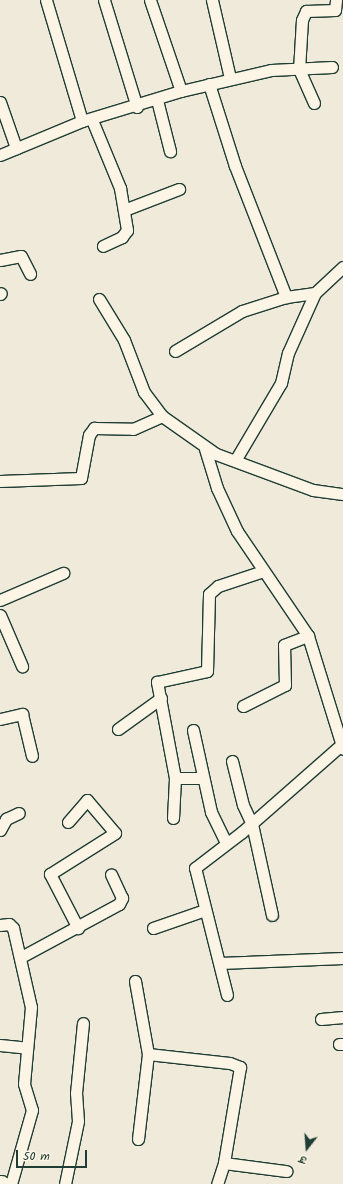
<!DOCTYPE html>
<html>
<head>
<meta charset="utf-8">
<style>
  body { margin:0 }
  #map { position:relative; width:343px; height:1184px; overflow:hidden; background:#efeada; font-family:Kalam,"Playpen Sans Deva",sans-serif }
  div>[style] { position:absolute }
  .roads { filter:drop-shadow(1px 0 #1f3d34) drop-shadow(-1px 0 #1f3d34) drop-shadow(0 1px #1f3d34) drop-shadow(0 -1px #1f3d34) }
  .minor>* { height:11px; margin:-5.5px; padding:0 5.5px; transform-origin:5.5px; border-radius:5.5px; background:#fcf5e5 }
  .primary>* { height:17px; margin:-8.5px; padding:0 8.5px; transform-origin:8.5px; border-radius:8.5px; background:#fcf5e5 }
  span { translate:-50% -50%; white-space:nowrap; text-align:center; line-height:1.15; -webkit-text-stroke:3px #fcf5e5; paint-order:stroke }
  .north { position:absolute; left:287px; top:1128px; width:40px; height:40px; -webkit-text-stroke:3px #fcf5e5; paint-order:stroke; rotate:197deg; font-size:11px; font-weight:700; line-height:16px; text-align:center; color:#1f3d34 }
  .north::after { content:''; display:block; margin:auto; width:14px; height:18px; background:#1f3d34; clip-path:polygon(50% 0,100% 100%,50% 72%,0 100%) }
  .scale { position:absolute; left:16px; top:1150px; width:71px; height:18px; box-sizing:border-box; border:2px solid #1f3d34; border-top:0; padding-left:5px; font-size:12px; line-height:14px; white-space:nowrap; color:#1f3d34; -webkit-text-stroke:3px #fcf5e5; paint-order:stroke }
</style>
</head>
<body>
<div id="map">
  <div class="roads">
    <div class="minor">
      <div style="left:46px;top:0;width:126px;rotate:73.4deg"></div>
      <div style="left:104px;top:0;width:112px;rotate:72.9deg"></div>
      <div style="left:150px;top:0;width:96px;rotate:71.2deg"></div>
      <div style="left:212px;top:0;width:80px;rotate:77deg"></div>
      <div style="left:209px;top:84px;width:86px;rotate:72.4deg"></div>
      <div style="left:235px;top:166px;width:141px;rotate:68.7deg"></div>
      <div style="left:157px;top:100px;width:53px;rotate:75.7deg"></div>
      <div style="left:0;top:102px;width:49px;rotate:70.8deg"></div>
      <div style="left:314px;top:103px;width:36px;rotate:-114deg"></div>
      <div style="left:299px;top:70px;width:50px;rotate:-86.6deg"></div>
      <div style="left:302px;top:20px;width:10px;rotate:-66deg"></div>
      <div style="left:306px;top:11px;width:29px;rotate:-2deg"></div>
      <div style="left:335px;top:10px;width:10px;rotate:-84deg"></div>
      <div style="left:92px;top:120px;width:74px;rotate:67.6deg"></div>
      <div style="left:120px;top:188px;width:43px;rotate:80.5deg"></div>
      <div style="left:127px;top:230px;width:9px;rotate:126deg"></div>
      <div style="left:122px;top:237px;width:21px;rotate:155deg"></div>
      <div style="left:0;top:155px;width:89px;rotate:-22.5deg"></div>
      <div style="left:82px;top:121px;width:103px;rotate:-16.9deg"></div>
      <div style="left:181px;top:91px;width:92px;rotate:-13.1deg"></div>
      <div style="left:271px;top:70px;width:61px;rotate:-2.8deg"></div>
      <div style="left:124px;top:210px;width:59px;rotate:-20.9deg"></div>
      <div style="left:0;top:260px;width:21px;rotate:-11deg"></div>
      <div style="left:21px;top:256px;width:20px;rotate:63deg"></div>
      <div style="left:0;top:294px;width:1px;rotate:-45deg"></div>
      <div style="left:99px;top:299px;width:48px;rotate:58.6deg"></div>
      <div style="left:124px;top:340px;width:56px;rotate:69deg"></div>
      <div style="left:144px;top:392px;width:30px;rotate:53deg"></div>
      <div style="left:162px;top:416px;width:66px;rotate:35.1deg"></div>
      <div style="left:216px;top:454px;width:103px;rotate:20.4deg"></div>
      <div style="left:313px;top:490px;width:30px;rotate:8deg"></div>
      <div style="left:175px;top:351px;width:78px;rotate:-30.8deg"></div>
      <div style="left:242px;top:311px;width:46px;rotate:-17.7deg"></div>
      <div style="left:286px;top:297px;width:29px;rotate:-8deg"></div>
      <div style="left:205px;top:449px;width:41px;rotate:72.9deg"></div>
      <div style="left:217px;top:488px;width:47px;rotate:65.1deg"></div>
      <div style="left:237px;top:531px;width:127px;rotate:55.9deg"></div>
      <div style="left:308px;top:636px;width:118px;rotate:72.8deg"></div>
      <div style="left:236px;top:459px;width:88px;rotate:-59.4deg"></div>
      <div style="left:281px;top:383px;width:31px;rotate:-77deg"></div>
      <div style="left:288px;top:353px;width:66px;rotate:-65.8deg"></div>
      <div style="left:315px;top:293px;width:38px;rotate:-43deg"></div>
      <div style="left:0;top:481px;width:81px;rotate:-2.1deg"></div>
      <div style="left:81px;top:478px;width:44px;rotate:-79.5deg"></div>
      <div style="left:89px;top:435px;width:9px;rotate:-54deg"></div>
      <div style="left:94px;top:428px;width:39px;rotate:1deg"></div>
      <div style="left:133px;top:429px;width:32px;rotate:-24deg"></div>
      <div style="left:0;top:600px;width:69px;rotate:-23.2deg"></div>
      <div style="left:0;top:615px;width:56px;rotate:66.7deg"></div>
      <div style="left:243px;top:706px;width:47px;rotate:-26.6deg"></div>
      <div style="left:285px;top:685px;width:40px;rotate:-91.4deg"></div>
      <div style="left:284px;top:645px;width:26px;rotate:-21deg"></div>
      <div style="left:0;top:719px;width:23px;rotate:-13deg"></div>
      <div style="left:22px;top:714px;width:43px;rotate:76.6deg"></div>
      <div style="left:118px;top:729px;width:53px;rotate:-35.8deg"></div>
      <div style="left:193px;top:730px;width:84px;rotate:77.6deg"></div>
      <div style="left:211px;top:812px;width:34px;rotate:64deg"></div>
      <div style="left:232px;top:761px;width:45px;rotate:76deg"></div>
      <div style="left:243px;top:805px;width:21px;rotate:65deg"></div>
      <div style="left:252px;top:824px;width:93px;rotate:77.6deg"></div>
      <div style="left:175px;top:778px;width:27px"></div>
      <div style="left:173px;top:818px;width:40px;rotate:-87.1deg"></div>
      <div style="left:175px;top:778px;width:98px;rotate:-100.6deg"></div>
      <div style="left:157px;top:682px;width:51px;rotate:-12.4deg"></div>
      <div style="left:207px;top:671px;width:77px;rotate:-88.5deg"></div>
      <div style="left:209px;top:594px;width:12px;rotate:-42deg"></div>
      <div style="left:218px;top:586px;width:47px;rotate:-18.4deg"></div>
      <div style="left:68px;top:822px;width:29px;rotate:-49deg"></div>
      <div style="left:87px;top:800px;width:43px;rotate:49.7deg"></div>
      <div style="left:115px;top:833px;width:77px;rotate:147.8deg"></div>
      <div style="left:50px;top:874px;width:61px;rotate:62.6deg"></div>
      <div style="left:0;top:830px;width:13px;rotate:-61deg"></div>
      <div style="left:6px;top:819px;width:14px;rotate:-25deg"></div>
      <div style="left:0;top:925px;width:9px;rotate:-6deg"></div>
      <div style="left:9px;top:924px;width:6px;rotate:45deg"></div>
      <div style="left:13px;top:928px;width:81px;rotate:77.2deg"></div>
      <div style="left:31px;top:1007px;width:77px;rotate:95.2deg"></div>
      <div style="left:24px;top:1084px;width:27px;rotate:73deg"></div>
      <div style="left:32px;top:1110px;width:77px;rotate:105.8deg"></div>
      <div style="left:153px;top:928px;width:55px;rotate:-19.1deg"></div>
      <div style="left:21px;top:957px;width:111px;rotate:-28.4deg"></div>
      <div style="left:119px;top:904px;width:7px;rotate:-63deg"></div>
      <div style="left:122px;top:898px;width:26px;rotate:-115deg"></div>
      <div style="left:220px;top:963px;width:123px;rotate:-2.3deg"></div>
      <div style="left:135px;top:981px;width:74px;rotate:79.9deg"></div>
      <div style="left:148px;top:1054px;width:82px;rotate:6.3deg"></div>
      <div style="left:230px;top:1063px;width:11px;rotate:22deg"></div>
      <div style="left:240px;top:1067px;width:97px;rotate:99.5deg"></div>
      <div style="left:224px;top:1163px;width:22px;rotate:108deg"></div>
      <div style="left:227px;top:995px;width:131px;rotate:-104.1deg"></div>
      <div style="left:195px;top:868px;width:59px;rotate:-37.5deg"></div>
      <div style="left:242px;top:832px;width:132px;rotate:-41.3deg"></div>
      <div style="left:321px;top:1019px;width:22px;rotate:-5deg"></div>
      <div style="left:339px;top:1044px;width:4px"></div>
      <div style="left:0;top:1045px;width:27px;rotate:6deg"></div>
      <div style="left:138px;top:1139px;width:86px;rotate:-83.3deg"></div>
      <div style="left:224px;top:1163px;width:63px;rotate:7.4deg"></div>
      <div style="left:65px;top:1184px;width:64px;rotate:-78.3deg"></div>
      <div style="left:78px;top:1121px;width:28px;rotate:-94deg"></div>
      <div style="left:76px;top:1093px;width:70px;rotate:-84.3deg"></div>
    </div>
    <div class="primary">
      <div style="left:0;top:1184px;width:1px"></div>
    </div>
  </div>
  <div class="north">उ</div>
  <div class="scale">50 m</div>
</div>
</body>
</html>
